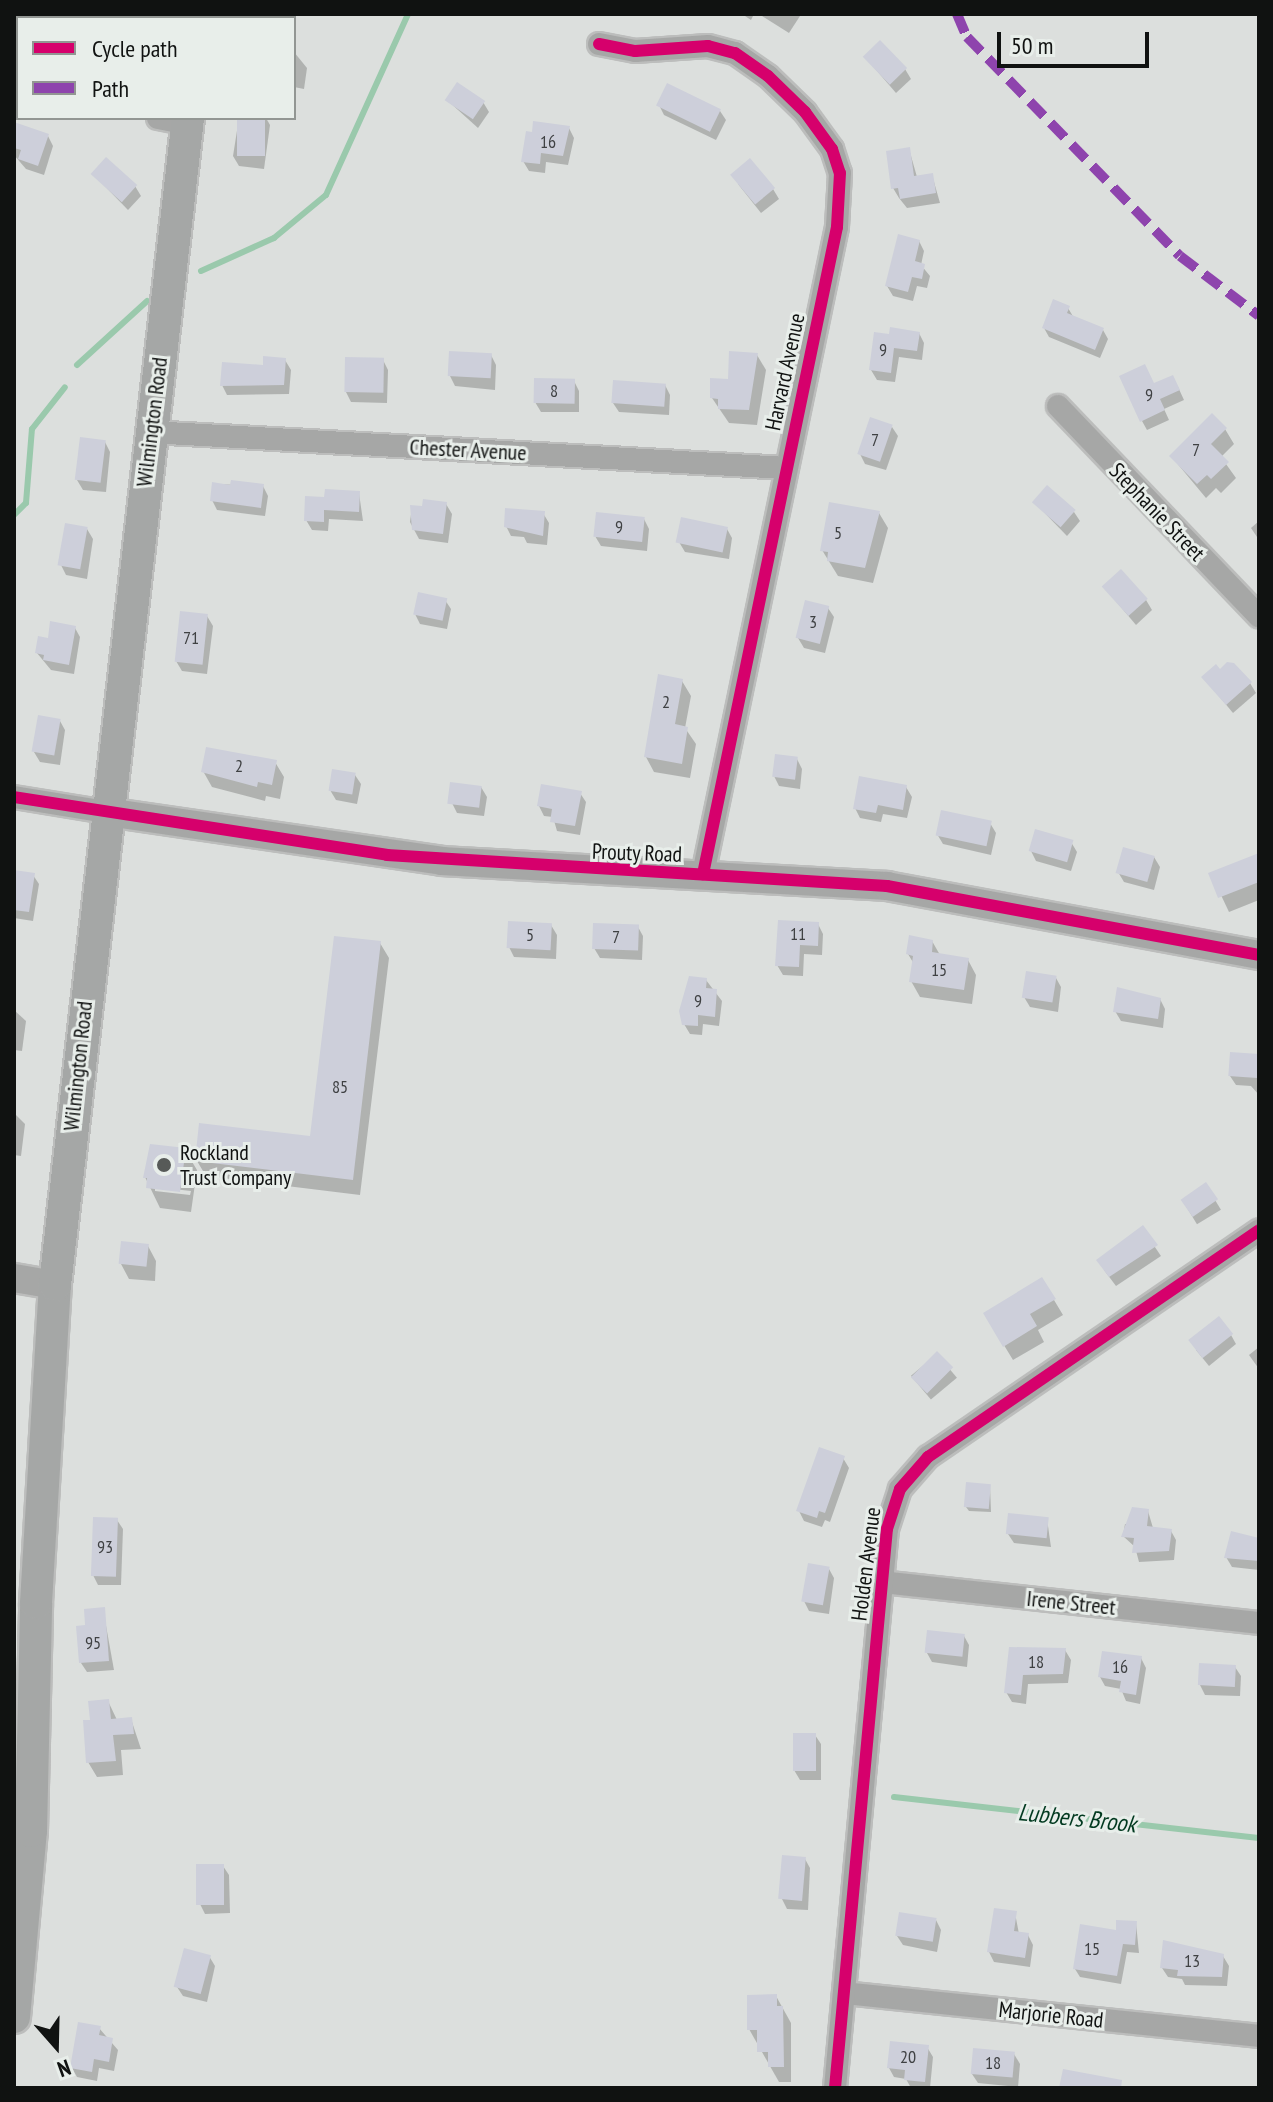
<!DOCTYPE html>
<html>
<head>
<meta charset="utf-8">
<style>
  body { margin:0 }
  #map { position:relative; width:1273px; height:2102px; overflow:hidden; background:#dcdfdd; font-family:"PT Sans Narrow",sans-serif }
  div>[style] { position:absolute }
  .shadow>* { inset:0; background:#0003; transform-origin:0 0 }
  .stream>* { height:6px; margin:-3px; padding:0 3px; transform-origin:3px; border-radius:3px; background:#9ac9ac }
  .building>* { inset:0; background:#cdcfda; transform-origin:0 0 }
  .roads { filter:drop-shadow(2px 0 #bcbdbc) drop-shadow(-2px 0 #bcbdbc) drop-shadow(0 2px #bcbdbc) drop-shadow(0 -2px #bcbdbc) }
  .minor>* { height:22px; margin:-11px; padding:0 11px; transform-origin:11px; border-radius:11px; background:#a6a7a6 }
  .tertiary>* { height:28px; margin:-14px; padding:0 14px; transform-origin:14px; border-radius:14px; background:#a6a7a6 }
  .secondary>* { height:32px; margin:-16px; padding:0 16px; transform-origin:16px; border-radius:16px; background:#a5a7a6 }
  .quiet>* { height:10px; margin-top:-5px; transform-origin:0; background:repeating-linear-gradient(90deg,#8e44ad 0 20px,transparent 0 30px) }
  .cycleway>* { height:12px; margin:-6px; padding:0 6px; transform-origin:6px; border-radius:6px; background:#d6006c }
  .dots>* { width:22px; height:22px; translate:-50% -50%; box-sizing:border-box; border:4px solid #e8eeea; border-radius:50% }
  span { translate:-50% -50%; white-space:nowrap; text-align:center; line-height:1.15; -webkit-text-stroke:6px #e8eeea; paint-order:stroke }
  .number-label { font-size:18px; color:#3f4143 }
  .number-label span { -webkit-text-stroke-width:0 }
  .street-label { font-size:22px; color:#101211 }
  .poi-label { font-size:22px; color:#101211 }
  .left { translate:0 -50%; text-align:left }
  .water-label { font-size:24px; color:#023a20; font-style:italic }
  .frame { position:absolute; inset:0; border:16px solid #101211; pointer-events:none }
  .legend { position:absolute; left:16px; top:16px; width:280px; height:104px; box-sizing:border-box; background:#e8eeea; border:2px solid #929693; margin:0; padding:10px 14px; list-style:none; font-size:24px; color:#101211 }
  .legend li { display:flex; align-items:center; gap:16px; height:40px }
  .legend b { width:40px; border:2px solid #929693 }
  .north { position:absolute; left:16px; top:2006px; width:80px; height:80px; -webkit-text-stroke:6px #e8eeea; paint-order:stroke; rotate:160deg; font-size:22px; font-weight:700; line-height:32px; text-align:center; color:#101211 }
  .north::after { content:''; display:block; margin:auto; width:28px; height:36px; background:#101211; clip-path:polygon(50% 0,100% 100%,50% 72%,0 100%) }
  .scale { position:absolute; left:997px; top:32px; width:152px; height:36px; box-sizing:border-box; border:4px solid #101211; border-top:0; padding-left:10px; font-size:24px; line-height:28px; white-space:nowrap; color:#101211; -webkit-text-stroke:6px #e8eeea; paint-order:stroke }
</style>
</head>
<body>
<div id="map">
  <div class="shadow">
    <div style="clip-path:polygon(246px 14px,261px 14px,274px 18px,246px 18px)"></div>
    <div style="clip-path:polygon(742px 14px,754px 14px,751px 20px)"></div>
    <div style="clip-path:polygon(759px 14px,798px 14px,800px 16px,789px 33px)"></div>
    <div style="clip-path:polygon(294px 52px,307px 68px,304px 89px,294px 87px)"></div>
    <div style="clip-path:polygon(865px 57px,905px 69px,911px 79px,896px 93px)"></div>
    <div style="clip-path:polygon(447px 100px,483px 102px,489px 112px,478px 128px)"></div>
    <div style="clip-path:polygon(659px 105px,720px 111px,726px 120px,716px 140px,664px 115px)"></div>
    <div style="clip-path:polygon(239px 118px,266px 118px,270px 125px,264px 169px,239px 166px,233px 156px)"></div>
    <div style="clip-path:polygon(14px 125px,48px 136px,53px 146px,44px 175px,26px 169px,14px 155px)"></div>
    <div style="clip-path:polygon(569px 128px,574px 138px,568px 165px,546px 162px,545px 173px,529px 171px,523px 161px)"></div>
    <div style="clip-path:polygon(909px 149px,917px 177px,932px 175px,940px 203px,907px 208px,899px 198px,893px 188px)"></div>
    <div style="clip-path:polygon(93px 174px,135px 186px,141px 196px,128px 210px)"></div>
    <div style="clip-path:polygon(738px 184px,773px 189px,779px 199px,761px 213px)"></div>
    <div style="clip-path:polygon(919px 241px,924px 251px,921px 265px,930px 276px,927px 288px,917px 286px,913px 301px,893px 296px,887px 286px)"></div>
    <div style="clip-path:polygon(1068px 308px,1074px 318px,1103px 330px,1108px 339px,1100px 358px,1049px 337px,1044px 328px)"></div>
    <div style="clip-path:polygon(919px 333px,924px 343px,922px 360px,899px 357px,895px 382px,877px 380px,871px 370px,891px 336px)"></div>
    <div style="clip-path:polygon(491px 355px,496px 365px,495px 390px,455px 386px,450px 376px)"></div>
    <div style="clip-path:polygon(757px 355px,766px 370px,757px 425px,729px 423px,712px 398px)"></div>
    <div style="clip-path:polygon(285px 360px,291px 370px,289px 394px,227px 395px,222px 385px)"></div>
    <div style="clip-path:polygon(383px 360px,388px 370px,387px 403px,351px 402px,346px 392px)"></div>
    <div style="clip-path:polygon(574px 381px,579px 391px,579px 412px,541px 412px,535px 402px)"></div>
    <div style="clip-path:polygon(665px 385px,670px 395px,669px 415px,619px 412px,613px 403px)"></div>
    <div style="clip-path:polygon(1154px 385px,1178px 387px,1184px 400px,1164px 409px,1169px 420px,1147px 430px,1142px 421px)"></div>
    <div style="clip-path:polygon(892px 427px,898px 436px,886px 470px,865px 464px,860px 454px)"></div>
    <div style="clip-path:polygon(1225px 429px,1234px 444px,1221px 457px,1236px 478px,1221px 493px,1216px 488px,1206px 498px,1171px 456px)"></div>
    <div style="clip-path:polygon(105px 442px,110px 452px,106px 492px,83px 490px,77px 480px)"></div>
    <div style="clip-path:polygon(214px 484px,263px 486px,268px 496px,265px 516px,217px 510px,212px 500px)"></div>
    <div style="clip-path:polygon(359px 493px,363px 521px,329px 519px,328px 531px,312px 530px,306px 520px,326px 499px)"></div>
    <div style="clip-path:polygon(1034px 502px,1074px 512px,1080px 521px,1067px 536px)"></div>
    <div style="clip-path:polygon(446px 504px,452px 514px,448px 543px,419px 539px,410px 522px,412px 507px)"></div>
    <div style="clip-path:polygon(543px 513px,549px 523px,547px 545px,527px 543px,524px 537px,511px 536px,506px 526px)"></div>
    <div style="clip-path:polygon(879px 513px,888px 528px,873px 583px,838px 576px,822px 550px)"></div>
    <div style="clip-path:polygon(644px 519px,649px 529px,647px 551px,601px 546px,595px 536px)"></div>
    <div style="clip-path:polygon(1259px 521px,1259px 540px,1251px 528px)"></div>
    <div style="clip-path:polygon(87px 529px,93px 539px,87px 579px,66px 575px,61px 565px)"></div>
    <div style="clip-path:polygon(727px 529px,732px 538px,729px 559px,685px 552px,679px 542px)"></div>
    <div style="clip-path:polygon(1104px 587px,1146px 600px,1152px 610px,1136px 625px)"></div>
    <div style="clip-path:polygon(445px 600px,451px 609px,447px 629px,420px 624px,415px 614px)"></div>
    <div style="clip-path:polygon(828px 608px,834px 617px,825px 653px,804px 648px,798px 638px)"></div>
    <div style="clip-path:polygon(207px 616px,213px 626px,207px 674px,182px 671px,176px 661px)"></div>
    <div style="clip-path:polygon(75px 628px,80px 637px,74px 674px,51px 670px,37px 653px)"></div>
    <div style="clip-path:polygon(1204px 678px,1250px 683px,1256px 693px,1233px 713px)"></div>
    <div style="clip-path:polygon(682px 681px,691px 696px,685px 728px,696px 744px,690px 778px,654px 772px,646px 757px)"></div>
    <div style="clip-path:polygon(60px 721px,65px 730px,60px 765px,40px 762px,34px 752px)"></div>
    <div style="clip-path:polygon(797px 759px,802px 769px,800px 789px,779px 786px,774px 776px)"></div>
    <div style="clip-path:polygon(275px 762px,284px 777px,280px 799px,266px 796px,265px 801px,212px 787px,203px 771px)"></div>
    <div style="clip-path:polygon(355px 775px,361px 784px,357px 804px,336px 800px,330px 790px)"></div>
    <div style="clip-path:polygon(481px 787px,487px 797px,484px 816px,457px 813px,452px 803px)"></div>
    <div style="clip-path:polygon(906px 787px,912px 797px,907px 818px,883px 814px,881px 822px,860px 818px,855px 808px)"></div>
    <div style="clip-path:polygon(580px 793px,586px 802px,580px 835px,557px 831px,553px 817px,544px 816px,539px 806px)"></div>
    <div style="clip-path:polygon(990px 823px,996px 833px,991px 855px,943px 844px,937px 834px)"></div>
    <div style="clip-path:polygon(1071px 842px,1077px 852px,1071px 871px,1036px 861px,1031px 851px)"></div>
    <div style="clip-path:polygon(1154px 857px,1160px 867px,1154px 890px,1124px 882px,1118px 872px)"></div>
    <div style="clip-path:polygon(1259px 864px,1259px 900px,1229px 912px,1211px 874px)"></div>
    <div style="clip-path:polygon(14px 872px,33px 875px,39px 884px,33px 921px,14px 918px)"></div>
    <div style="clip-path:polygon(818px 924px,823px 934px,822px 955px,804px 954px,803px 976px,783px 975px,777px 965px)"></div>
    <div style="clip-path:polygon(551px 925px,557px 935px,556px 959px,514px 957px,509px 947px)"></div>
    <div style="clip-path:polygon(638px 927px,643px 936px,642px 960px,600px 958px,594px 948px)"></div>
    <div style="clip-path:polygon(932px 941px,940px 955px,968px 960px,976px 975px,972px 1004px,920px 997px,911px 981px,914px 964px,908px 954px)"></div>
    <div style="clip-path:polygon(380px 943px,389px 958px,360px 1195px,206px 1176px,197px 1161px,312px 1139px)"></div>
    <div style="clip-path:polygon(1056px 978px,1061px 987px,1058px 1012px,1030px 1007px,1024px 997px)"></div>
    <div style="clip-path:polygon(706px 980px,722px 1001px,719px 1026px,703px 1024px,702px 1035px,690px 1034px,684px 1024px)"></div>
    <div style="clip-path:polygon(1160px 999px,1165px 1009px,1163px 1028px,1121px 1021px,1115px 1011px)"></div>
    <div style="clip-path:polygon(14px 1010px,26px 1021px,22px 1051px,14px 1050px)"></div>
    <div style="clip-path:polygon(1259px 1056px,1259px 1095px,1251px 1086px,1236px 1085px,1230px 1076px)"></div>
    <div style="clip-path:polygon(14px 1113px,25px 1124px,21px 1156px,14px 1155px)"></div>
    <div style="clip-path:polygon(evenodd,185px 1150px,197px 1170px,191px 1212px,160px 1208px,145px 1177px,185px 1150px,155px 1187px,191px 1191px,190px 1195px,155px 1191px,155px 1187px)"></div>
    <div style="left:1206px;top:1185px;width:29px;height:28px;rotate:59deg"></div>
    <div style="clip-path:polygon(1142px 1228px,1161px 1256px,1116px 1286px,1104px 1270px)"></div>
    <div style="clip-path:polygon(148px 1246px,156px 1261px,155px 1281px,129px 1279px,121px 1264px)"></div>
    <div style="clip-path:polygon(1042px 1280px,1063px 1315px,1038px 1330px,1044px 1342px,1013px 1360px,985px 1314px)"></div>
    <div style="clip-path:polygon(1231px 1335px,1236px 1344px,1209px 1366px,1196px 1350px)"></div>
    <div style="clip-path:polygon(1259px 1347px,1259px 1369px,1249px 1355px)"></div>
    <div style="left:937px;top:1354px;width:31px;height:34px;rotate:50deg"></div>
    <div style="clip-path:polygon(843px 1458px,849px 1468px,830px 1522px,825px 1520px,822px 1527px,804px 1521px,799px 1511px)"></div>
    <div style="clip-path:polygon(990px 1486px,991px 1512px,969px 1511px,966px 1507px)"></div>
    <div style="clip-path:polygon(1148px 1511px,1153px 1528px,1171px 1531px,1176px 1540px,1174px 1560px,1139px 1562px,1135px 1547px,1123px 1536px,1125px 1524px,1132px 1525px)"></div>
    <div style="clip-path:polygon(1047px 1519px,1051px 1547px,1014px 1543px,1008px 1534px)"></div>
    <div style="clip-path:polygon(117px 1520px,123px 1529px,121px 1585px,98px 1585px,93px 1575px)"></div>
    <div style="clip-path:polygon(1259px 1540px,1259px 1570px,1232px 1567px,1226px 1557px)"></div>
    <div style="clip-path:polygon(829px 1569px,834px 1578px,829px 1614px,809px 1611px,804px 1601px)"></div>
    <div style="clip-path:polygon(103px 1609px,114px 1670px,87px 1672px,81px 1663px,87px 1627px)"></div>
    <div style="clip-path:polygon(964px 1636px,969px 1645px,967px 1667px,932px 1662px,927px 1653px)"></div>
    <div style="clip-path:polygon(1011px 1649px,1065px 1650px,1071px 1660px,1068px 1683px,1028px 1684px,1026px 1704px,1012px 1702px,1006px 1692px)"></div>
    <div style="clip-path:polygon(1141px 1658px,1146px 1668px,1140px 1704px,1126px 1701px,1121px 1689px,1105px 1686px,1100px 1677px)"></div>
    <div style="clip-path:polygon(1235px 1667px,1241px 1676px,1240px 1696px,1205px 1695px,1200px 1685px)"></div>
    <div style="clip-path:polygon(108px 1701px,117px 1720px,131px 1719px,141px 1749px,121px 1750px,123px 1775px,97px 1777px,88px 1762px,92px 1722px)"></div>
    <div style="clip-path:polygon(815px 1735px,821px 1744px,821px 1780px,800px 1780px,794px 1770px)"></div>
    <div style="clip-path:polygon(805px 1859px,810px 1868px,808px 1910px,787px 1909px,782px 1899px)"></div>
    <div style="clip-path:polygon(223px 1866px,229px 1875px,230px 1913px,205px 1914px,200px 1904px)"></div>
    <div style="clip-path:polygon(1015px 1913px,1019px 1934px,1028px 1935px,1033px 1945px,1030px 1967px,994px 1962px,989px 1952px)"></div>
    <div style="clip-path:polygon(936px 1920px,941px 1930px,937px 1952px,903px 1945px,897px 1936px)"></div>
    <div style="clip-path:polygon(1136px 1923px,1139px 1953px,1127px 1952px,1121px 1984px,1080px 1977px,1075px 1969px)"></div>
    <div style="clip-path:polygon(1165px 1943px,1223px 1956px,1229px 1966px,1227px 1986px,1185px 1985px,1182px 1979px,1168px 1977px,1162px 1968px)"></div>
    <div style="clip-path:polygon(209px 1956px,215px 1966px,207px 2002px,183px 1996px,177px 1987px)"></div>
    <div style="clip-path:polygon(776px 1996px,791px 2023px,791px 2082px,779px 2082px,749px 2029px)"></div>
    <div style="clip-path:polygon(99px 2028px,118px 2050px,114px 2071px,99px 2068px,97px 2081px,77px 2077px,72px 2068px)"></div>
    <div style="clip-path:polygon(927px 2047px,933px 2057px,930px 2088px,911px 2088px,906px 2079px,894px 2077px,889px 2068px)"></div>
    <div style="clip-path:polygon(1014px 2054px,1020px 2064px,1018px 2087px,978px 2083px,972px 2074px)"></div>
  </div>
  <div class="stream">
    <div style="left:201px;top:271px;width:80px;rotate:-24.3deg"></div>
    <div style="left:274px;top:238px;width:67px;rotate:-39.6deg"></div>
    <div style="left:326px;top:195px;width:199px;rotate:-65.6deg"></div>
    <div style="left:77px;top:365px;width:95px;rotate:-42.4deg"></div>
    <div style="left:14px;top:515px;width:17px;rotate:-45deg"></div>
    <div style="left:26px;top:503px;width:74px;rotate:-85.4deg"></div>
    <div style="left:32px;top:429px;width:53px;rotate:-51.8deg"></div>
    <div style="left:894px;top:1797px;width:367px;rotate:6.4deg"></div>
  </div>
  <div class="building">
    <div style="left:880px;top:40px;width:39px;height:24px;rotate:46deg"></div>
    <div style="left:457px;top:82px;width:34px;height:22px;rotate:34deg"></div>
    <div style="left:667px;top:83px;width:60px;height:25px;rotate:26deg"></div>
    <div style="left:237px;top:118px;width:28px;height:38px"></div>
    <div style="clip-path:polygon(533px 121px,570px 126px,563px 156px,541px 153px,540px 164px,521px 162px,526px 131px,532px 132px)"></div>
    <div style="clip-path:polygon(14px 122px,49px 134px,38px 166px,18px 159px,21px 150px,14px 148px)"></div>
    <div style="clip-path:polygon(910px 147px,914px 176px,933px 173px,936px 193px,900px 199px,898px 188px,891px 189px,886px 151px)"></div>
    <div style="left:106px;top:157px;width:42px;height:23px;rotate:42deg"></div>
    <div style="left:750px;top:158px;width:39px;height:26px;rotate:50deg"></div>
    <div style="clip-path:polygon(898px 234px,920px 240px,915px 261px,925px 264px,922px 279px,912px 277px,908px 292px,885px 286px)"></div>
    <div style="clip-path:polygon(1053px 299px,1070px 306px,1067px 313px,1104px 328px,1095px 350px,1042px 328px)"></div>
    <div style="clip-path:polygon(890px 327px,920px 332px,917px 351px,894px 348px,891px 373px,869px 370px,874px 332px,889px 334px)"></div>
    <div style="left:449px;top:351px;width:43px;height:25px;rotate:3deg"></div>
    <div style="clip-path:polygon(729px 351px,758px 353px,749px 410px,718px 409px,718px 399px,710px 398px,710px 378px,728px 379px)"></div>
    <div style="clip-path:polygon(263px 356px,286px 358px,284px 385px,220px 386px,222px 362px,263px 365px)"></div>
    <div style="left:345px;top:357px;width:39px;height:35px;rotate:1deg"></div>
    <div style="clip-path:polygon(1145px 364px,1154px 383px,1173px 375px,1180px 390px,1160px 399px,1165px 410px,1140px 422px,1119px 376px)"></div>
    <div style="left:534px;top:378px;width:41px;height:25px;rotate:1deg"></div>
    <div style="left:613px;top:380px;width:53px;height:23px;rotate:4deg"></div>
    <div style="clip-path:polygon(1212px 413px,1227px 428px,1211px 444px,1229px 462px,1211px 479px,1207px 475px,1197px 484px,1169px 456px)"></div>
    <div style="left:870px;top:417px;width:24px;height:39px;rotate:19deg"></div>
    <div style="left:80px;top:437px;width:26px;height:43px;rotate:7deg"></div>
    <div style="clip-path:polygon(231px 480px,264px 484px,261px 508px,210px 501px,212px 482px,230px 485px)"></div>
    <div style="left:1047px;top:485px;width:38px;height:23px;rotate:41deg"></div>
    <div style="clip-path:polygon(325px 489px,360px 491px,359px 512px,324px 510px,324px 522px,304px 521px,305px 496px,324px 497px)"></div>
    <div style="clip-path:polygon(423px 499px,447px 502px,443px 534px,412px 530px,410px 505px,422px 506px)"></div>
    <div style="clip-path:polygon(829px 502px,880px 511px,865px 568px,827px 561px,828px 552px,820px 551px)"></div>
    <div style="clip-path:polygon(505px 508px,545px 511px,543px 536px,504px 527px)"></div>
    <div style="left:596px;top:512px;width:49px;height:25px;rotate:6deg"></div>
    <div style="left:681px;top:517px;width:48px;height:26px;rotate:12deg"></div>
    <div style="left:65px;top:523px;width:23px;height:43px;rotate:10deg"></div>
    <div style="left:1121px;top:569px;width:40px;height:26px;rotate:48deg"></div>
    <div style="left:418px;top:592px;width:30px;height:23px;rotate:12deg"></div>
    <div style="left:805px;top:600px;width:25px;height:39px;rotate:14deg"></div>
    <div style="left:180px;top:611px;width:28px;height:51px;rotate:6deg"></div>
    <div style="clip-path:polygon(50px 621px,76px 626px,69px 665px,43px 660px,44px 655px,35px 653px,38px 636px,48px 638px)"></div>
    <div style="clip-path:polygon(1227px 662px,1234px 663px,1252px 682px,1226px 705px,1201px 677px,1216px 664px,1220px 669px)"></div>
    <div style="clip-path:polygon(658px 674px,683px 679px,675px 724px,688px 727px,682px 764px,644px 757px)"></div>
    <div style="left:38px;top:715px;width:23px;height:37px;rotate:10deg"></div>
    <div style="clip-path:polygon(206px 747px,277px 760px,272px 785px,258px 782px,257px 787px,201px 772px)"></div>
    <div style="left:775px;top:754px;width:23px;height:23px;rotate:7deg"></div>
    <div style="left:332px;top:769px;width:24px;height:22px;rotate:9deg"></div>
    <div style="clip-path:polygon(859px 776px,907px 785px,903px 810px,878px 805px,876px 813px,853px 809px)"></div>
    <div style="left:450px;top:782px;width:32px;height:22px;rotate:7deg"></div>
    <div style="clip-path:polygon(541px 784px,582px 791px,575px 826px,550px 822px,552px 809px,537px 806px)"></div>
    <div style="left:941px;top:810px;width:52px;height:26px;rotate:12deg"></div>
    <div style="left:1035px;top:829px;width:40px;height:23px;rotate:16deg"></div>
    <div style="left:1123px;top:847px;width:33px;height:27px;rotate:16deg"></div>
    <div style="clip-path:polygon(1259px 853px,1259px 882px,1218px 898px,1208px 873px)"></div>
    <div style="clip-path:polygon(14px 870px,35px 873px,29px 912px,14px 910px)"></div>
    <div style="clip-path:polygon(778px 920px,819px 922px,818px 946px,800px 945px,799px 967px,775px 966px)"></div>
    <div style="left:508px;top:921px;width:44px;height:27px;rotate:3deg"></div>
    <div style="left:593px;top:923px;width:46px;height:26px;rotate:2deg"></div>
    <div style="clip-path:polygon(909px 935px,933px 940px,932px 952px,969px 958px,964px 990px,909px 982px,913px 956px,906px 954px)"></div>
    <div style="clip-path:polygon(334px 936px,381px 941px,353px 1180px,195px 1161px,199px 1123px,310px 1136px)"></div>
    <div style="left:1026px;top:971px;width:31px;height:27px;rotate:9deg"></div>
    <div style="clip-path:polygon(689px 976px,707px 978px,706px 988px,717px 989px,715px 1017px,698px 1015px,698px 1026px,682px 1025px,679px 1011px)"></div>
    <div style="clip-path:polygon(1117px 987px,1161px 998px,1158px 1019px,1113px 1012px)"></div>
    <div style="left:1230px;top:1052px;width:29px;height:24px;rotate:4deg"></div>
    <div style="clip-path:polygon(150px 1144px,186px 1148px,180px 1192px,146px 1188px,147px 1178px,143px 1178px)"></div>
    <div style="left:1206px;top:1182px;width:21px;height:31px;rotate:55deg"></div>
    <div style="clip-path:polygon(1143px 1225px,1158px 1245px,1109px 1277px,1096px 1260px)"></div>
    <div style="left:121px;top:1241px;width:28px;height:23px;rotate:6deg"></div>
    <div style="clip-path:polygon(1042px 1277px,1056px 1299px,1030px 1314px,1037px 1326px,1003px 1347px,983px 1313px)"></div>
    <div style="left:1219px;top:1316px;width:23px;height:39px;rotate:52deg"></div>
    <div style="left:937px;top:1351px;width:23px;height:37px;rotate:45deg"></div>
    <div style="clip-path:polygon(819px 1447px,845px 1456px,825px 1513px,819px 1511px,817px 1518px,796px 1511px)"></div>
    <div style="left:966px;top:1482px;width:25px;height:25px;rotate:5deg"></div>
    <div style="clip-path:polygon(1132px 1507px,1149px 1509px,1147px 1526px,1172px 1529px,1169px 1551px,1132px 1553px,1134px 1538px,1121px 1537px)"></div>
    <div style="left:1008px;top:1513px;width:41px;height:21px;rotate:6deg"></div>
    <div style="left:93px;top:1517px;width:25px;height:59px;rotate:2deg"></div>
    <div style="clip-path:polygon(1231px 1531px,1259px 1538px,1259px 1561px,1224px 1558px)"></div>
    <div style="left:808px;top:1563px;width:22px;height:39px;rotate:10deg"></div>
    <div style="clip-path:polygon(105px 1607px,109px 1661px,79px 1663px,76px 1626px,85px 1625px,84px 1609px)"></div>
    <div style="left:927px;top:1630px;width:38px;height:23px;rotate:6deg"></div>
    <div style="clip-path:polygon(1009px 1647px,1066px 1648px,1063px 1674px,1023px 1675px,1021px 1695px,1004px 1693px)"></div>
    <div style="clip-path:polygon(1102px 1651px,1142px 1656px,1136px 1695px,1119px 1692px,1121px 1681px,1098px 1677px)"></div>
    <div style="left:1199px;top:1663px;width:37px;height:22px;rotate:3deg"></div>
    <div style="clip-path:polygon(109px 1699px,111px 1719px,132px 1717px,134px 1734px,113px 1735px,116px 1761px,86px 1763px,83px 1720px,90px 1720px,88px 1701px)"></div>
    <div style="left:793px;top:1733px;width:23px;height:38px"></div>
    <div style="left:782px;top:1855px;width:24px;height:44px;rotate:5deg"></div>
    <div style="left:196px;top:1864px;width:28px;height:41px"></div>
    <div style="clip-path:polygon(994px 1908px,1017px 1911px,1014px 1931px,1029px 1933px,1025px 1958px,987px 1952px)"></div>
    <div style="left:899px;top:1912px;width:38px;height:24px;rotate:9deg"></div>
    <div style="clip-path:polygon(1116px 1920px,1137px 1921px,1135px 1945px,1123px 1944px,1117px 1976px,1073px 1969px,1080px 1924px,1116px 1930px)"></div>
    <div style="clip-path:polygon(1163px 1940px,1224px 1954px,1222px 1977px,1177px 1976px,1178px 1970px,1160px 1968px)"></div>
    <div style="left:184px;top:1948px;width:28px;height:40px;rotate:15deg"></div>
    <div style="clip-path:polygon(777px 1994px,777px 2006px,783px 2006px,784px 2067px,768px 2067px,768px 2052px,757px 2052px,757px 2030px,747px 2030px,747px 1995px)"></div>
    <div style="clip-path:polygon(78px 2022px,101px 2026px,99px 2035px,113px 2038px,109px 2062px,94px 2059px,92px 2072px,70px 2068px)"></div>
    <div style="clip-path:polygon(890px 2041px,929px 2045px,925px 2082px,904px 2080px,905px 2070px,887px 2068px)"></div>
    <div style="left:973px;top:2048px;width:42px;height:26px;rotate:5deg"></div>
    <div style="clip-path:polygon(1063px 2069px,1122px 2080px,1121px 2088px,1059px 2088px)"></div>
  </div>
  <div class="roads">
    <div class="minor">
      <div style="left:599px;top:44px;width:37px;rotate:11deg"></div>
      <div style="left:635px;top:51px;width:73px;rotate:-3.9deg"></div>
      <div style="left:708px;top:46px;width:28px;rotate:15deg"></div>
      <div style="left:735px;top:53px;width:40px;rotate:34.9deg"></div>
      <div style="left:768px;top:76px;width:52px;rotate:44.2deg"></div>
      <div style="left:805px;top:112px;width:46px;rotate:53.9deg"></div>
      <div style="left:832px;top:149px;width:25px;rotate:72deg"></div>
      <div style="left:840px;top:173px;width:54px;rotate:93.2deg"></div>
      <div style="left:837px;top:227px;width:661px;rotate:101.7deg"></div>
      <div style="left:14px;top:86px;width:4px;rotate:14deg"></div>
      <div style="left:158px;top:118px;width:31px;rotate:11deg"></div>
      <div style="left:1058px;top:406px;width:291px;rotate:46.3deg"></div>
      <div style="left:150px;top:432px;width:636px;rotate:3.24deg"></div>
      <div style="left:14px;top:797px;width:94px;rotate:9.2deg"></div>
      <div style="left:882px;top:1582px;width:379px;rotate:6.2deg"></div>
      <div style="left:844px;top:1993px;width:417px;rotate:5.9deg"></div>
      <div style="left:835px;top:2088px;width:561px;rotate:-84.69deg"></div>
      <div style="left:887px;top:1529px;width:42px;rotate:-72deg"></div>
      <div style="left:900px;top:1489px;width:43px;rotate:-48.8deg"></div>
      <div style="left:928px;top:1457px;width:401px;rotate:-34.4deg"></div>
    </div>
    <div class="tertiary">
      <div style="left:107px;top:812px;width:339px;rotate:8.3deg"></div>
      <div style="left:442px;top:861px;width:446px;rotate:3.2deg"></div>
      <div style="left:887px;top:886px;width:378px;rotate:10.5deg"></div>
      <div style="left:14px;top:1278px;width:42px;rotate:9.7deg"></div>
    </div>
    <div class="secondary">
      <div style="left:200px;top:18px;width:4px;rotate:-76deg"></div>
      <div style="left:14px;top:2017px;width:187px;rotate:-84.8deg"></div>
      <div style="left:31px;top:1831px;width:228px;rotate:-88.7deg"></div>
      <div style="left:36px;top:1603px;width:319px;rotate:-86.6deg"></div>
      <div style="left:55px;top:1285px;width:1175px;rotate:-83.5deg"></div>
    </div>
  </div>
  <div class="quiet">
    <div style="left:957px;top:14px;width:25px;rotate:67deg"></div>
    <div style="left:967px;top:37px;width:305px;rotate:45.8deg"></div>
    <div style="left:1180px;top:256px;width:99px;rotate:37.2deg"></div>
  </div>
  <div class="cycleway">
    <div style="left:599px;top:44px;width:37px;rotate:11deg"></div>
    <div style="left:635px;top:51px;width:73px;rotate:-3.9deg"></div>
    <div style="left:708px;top:46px;width:28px;rotate:15deg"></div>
    <div style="left:735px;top:53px;width:40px;rotate:34.9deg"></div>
    <div style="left:768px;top:76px;width:52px;rotate:44.2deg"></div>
    <div style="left:805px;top:112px;width:46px;rotate:53.9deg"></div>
    <div style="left:832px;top:149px;width:25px;rotate:72deg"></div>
    <div style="left:840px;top:173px;width:54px;rotate:93.2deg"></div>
    <div style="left:837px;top:227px;width:661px;rotate:101.7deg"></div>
    <div style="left:14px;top:797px;width:377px;rotate:8.8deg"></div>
    <div style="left:387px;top:855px;width:501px;rotate:3.55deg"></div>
    <div style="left:887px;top:886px;width:378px;rotate:10.5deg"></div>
    <div style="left:835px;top:2088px;width:561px;rotate:-84.69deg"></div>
    <div style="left:887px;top:1529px;width:42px;rotate:-72deg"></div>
    <div style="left:900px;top:1489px;width:43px;rotate:-48.8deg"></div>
    <div style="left:928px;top:1457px;width:401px;rotate:-34.4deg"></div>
  </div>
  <div class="dots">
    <div style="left:164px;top:1165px;background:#575a58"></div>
  </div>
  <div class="number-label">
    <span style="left:548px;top:142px">16</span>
    <span style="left:883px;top:350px">9</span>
    <span style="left:554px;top:391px">8</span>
    <span style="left:1149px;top:395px">9</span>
    <span style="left:875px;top:440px">7</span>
    <span style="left:1196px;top:450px">7</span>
    <span style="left:619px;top:527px">9</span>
    <span style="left:838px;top:533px">5</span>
    <span style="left:813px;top:622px">3</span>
    <span style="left:191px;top:638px">71</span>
    <span style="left:666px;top:702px">2</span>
    <span style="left:239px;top:766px">2</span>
    <span style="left:798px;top:934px">11</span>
    <span style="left:530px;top:935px">5</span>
    <span style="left:616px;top:937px">7</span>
    <span style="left:939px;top:970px">15</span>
    <span style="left:698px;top:1001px">9</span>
    <span style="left:340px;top:1087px">85</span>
    <span style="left:105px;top:1547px">93</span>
    <span style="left:93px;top:1643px">95</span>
    <span style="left:1036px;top:1662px">18</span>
    <span style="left:1120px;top:1667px">16</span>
    <span style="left:1092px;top:1949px">15</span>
    <span style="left:1192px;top:1961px">13</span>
    <span style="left:908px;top:2057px">20</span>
    <span style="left:993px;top:2063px">18</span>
  </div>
  <div class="street-label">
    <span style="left:785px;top:372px;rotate:-78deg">Harvard Avenue</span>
    <span style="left:152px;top:422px;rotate:-83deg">Wilmington Road</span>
    <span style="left:468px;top:450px;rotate:3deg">Chester Avenue</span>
    <span style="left:1157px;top:512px;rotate:46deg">Stephanie Street</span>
    <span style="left:637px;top:853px;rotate:2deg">Prouty Road</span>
    <span style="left:78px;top:1066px;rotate:-84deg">Wilmington Road</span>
    <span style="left:866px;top:1564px;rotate:-83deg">Holden Avenue</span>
    <span style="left:1071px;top:1603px;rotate:6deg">Irene Street</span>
    <span style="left:1051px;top:2015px;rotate:6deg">Marjorie Road</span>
  </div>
  <div class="poi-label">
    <span class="left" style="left:180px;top:1165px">Rockland<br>Trust Company</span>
  </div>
  <div class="water-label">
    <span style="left:1077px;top:1818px;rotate:6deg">Lubbers Brook</span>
  </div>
  <div class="frame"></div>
  <ul class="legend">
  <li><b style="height:10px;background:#d6006c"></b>Cycle path</li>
  <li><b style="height:10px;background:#8e44ad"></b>Path</li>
  </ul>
  <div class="north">N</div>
  <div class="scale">50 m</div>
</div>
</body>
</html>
